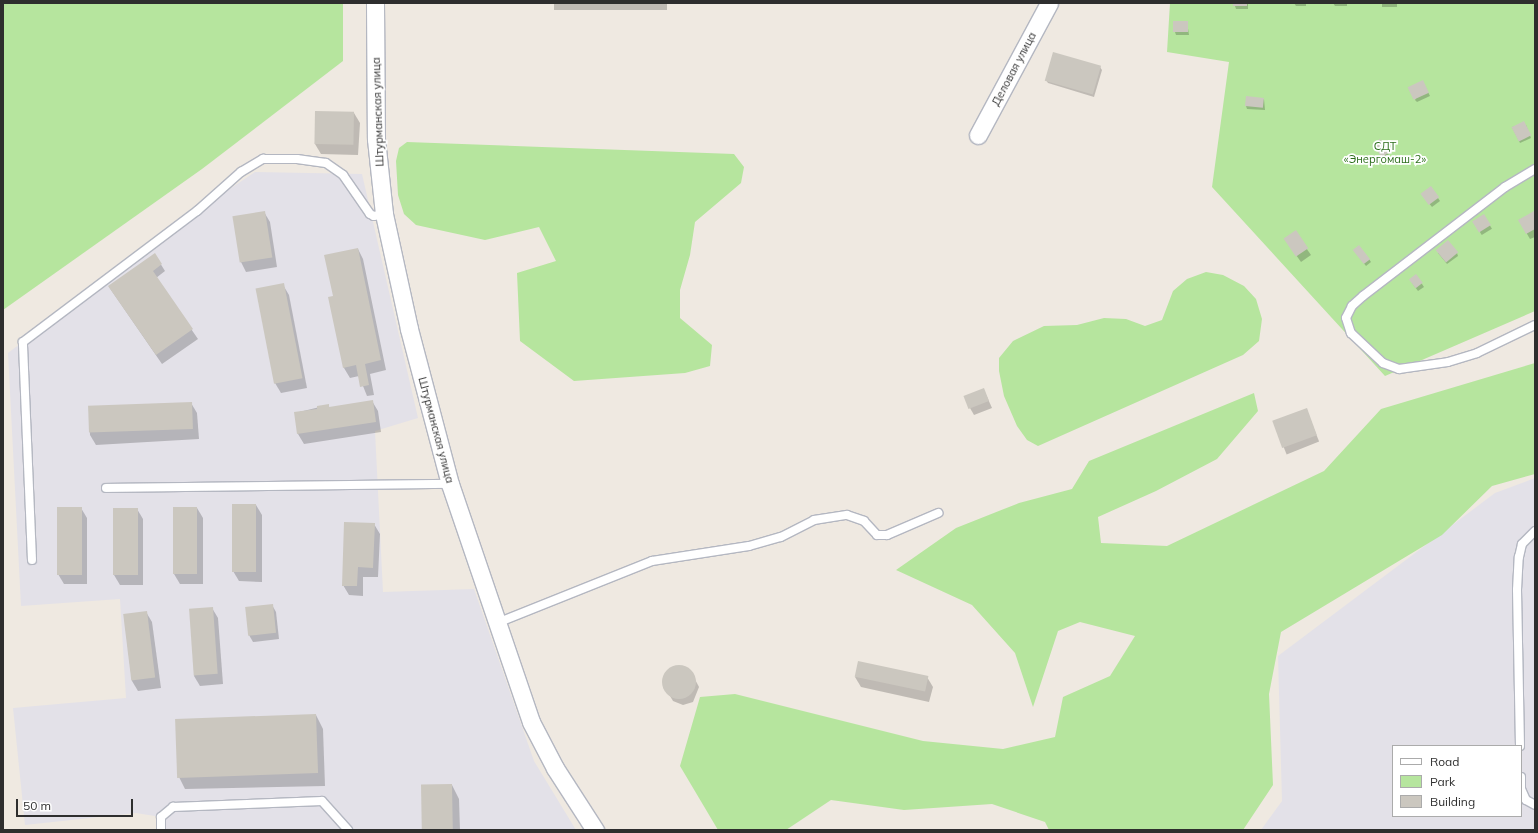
<!DOCTYPE html>
<html>
<head>
<meta charset="utf-8">
<style>
  body { margin:0 }
  #map { position:relative; width:1538px; height:833px; overflow:hidden; background:#efe9e1; font-family:Mulish,sans-serif }
  div>[style] { position:absolute }
  .industrial>* { inset:0; background:#e3e1e8 }
  .green>* { inset:0; background:#b6e59e }
  .shadow>* { inset:0; background:#0003; transform-origin:0 0 }
  .building>* { inset:0; background:#cbc7bf; transform-origin:0 0 }
  .round { border-radius:50% }
  .roads { filter:drop-shadow(1px 0 #b4b7c1) drop-shadow(-1px 0 #b4b7c1) drop-shadow(0 1px #b4b7c1) drop-shadow(0 -1px #b4b7c1) }
  .service>* { height:8px; margin:-4px; padding:0 4px; transform-origin:4px; border-radius:4px; background:#fff }
  .minor>* { height:17px; margin:-8.5px; padding:0 8.5px; transform-origin:8.5px; border-radius:8.5px; background:#fff }
  span { translate:-50% -50%; white-space:nowrap; text-align:center; line-height:1.15; -webkit-text-stroke:3.5px #fff; paint-order:stroke }
  .street-label { font-size:11px; color:#2e2e2e }
  .park-label { font-size:11px; color:#2c6e1b }
  .frame { position:absolute; inset:0; border:4px solid #2e2e2e; pointer-events:none }
  .legend { position:absolute; left:1392px; top:745px; width:130px; height:72px; box-sizing:border-box; background:#fff; border:1px solid #ababab; margin:0; padding:5px 7px; list-style:none; font-size:12px; color:#2e2e2e }
  .legend li { display:flex; align-items:center; gap:8px; height:20px }
  .legend b { width:20px; border:1px solid #ababab }
  .scale { position:absolute; left:16px; top:799px; width:117px; height:18px; box-sizing:border-box; border:2px solid #2e2e2e; border-top:0; padding-left:5px; font-size:12px; line-height:14px; white-space:nowrap; color:#2e2e2e; -webkit-text-stroke:3px #fff; paint-order:stroke }
</style>
</head>
<body>
<div id="map">
  <div class="industrial">
    <div style="clip-path:polygon(255px 172px,362px 174px,418px 418px,375px 431px,383px 592px,474px 589px,534px 761px,576px 830px,160px 830px,161px 817px,136px 813px,25px 825px,13px 708px,126px 698px,120px 599px,21px 606px,8px 353px,197px 211px)"></div>
    <div style="clip-path:polygon(evenodd,1535px 478px,1535px 830px,1261px 830px,1282px 801px,1278px 656px,1495px 493px,1535px 478px,1393px 746px,1521px 746px,1521px 816px,1393px 816px,1393px 746px)"></div>
  </div>
  <div class="green">
    <div style="clip-path:polygon(3px 3px,343px 3px,343px 61px,202px 169px,3px 310px)"></div>
    <div style="clip-path:polygon(1170px 3px,1535px 3px,1535px 311px,1385px 376px,1212px 187px,1229px 62px,1167px 52px)"></div>
    <div style="clip-path:polygon(407px 142px,734px 154px,744px 167px,741px 183px,695px 222px,690px 255px,680px 290px,680px 318px,712px 345px,710px 366px,685px 373px,574px 381px,520px 341px,517px 273px,556px 261px,539px 227px,485px 240px,416px 225px,404px 214px,398px 195px,396px 161px,399px 148px)"></div>
    <div style="clip-path:polygon(1206px 272px,1223px 275px,1244px 286px,1256px 299px,1262px 319px,1259px 341px,1243px 355px,1038px 446px,1027px 440px,1017px 426px,1004px 396px,999px 371px,999px 358px,1013px 341px,1044px 326px,1077px 325px,1104px 318px,1126px 319px,1145px 326px,1162px 320px,1173px 291px,1187px 279px)"></div>
    <div style="clip-path:polygon(1535px 363px,1535px 474px,1492px 486px,1442px 535px,1281px 632px,1269px 694px,1273px 785px,1243px 830px,1049px 830px,1045px 822px,992px 804px,904px 810px,831px 800px,786px 830px,718px 830px,680px 766px,700px 697px,735px 694px,923px 741px,1003px 749px,1055px 737px,1063px 697px,1110px 676px,1135px 636px,1080px 622px,1058px 631px,1033px 707px,1015px 653px,972px 605px,896px 570px,956px 528px,1019px 503px,1072px 489px,1089px 461px,1254px 393px,1258px 411px,1217px 459px,1156px 491px,1098px 517px,1101px 543px,1167px 546px,1324px 471px,1381px 409px)"></div>
  </div>
  <div class="shadow">
    <div style="left:554px;top:3px;width:113px;height:7px"></div>
    <div style="clip-path:polygon(1234px 3px,1248px 3px,1248px 9px,1236px 9px)"></div>
    <div style="clip-path:polygon(1294px 3px,1306px 3px,1306px 6px,1296px 6px)"></div>
    <div style="clip-path:polygon(1333px 3px,1347px 3px,1347px 6px,1335px 6px)"></div>
    <div style="left:1382px;top:3px;width:15px;height:4px"></div>
    <div style="clip-path:polygon(1187px 22px,1189px 35px,1176px 35px,1175px 32px)"></div>
    <div style="clip-path:polygon(1100px 67px,1102px 70px,1094px 97px,1048px 83px,1046px 80px)"></div>
    <div style="clip-path:polygon(1424px 84px,1430px 96px,1417px 102px,1415px 100px)"></div>
    <div style="clip-path:polygon(1264px 99px,1265px 110px,1247px 109px,1246px 106px)"></div>
    <div style="clip-path:polygon(354px 113px,360px 123px,358px 155px,321px 154px,315px 144px)"></div>
    <div style="clip-path:polygon(1526px 125px,1531px 138px,1520px 143px,1512px 127px)"></div>
    <div style="left:1380px;top:140px;width:17px;height:7px;rotate:59deg"></div>
    <div style="clip-path:polygon(1431px 188px,1440px 201px,1432px 207px,1424px 197px)"></div>
    <div style="clip-path:polygon(264px 212px,270px 222px,277px 267px,246px 272px,241px 262px)"></div>
    <div style="clip-path:polygon(1533px 213px,1535px 237px,1530px 239px,1519px 220px)"></div>
    <div style="left:1484px;top:216px;width:15px;height:12px;rotate:58deg"></div>
    <div style="clip-path:polygon(1295px 232px,1311px 255px,1301px 262px,1289px 245px)"></div>
    <div style="clip-path:polygon(358px 249px,363px 259px,386px 370px,370px 374px,374px 395px,367px 396px,359px 376px,350px 378px,344px 368px,334px 296px)"></div>
    <div style="clip-path:polygon(1356px 253px,1369px 259px,1371px 262px,1366px 266px)"></div>
    <div style="clip-path:polygon(1438px 253px,1457px 253px,1458px 256px,1447px 264px)"></div>
    <div style="clip-path:polygon(155px 255px,165px 271px,156px 278px,198px 339px,162px 364px,109px 287px)"></div>
    <div style="clip-path:polygon(1416px 275px,1424px 287px,1418px 291px,1412px 283px)"></div>
    <div style="clip-path:polygon(283px 285px,289px 295px,307px 388px,281px 393px,275px 383px)"></div>
    <div style="clip-path:polygon(984px 390px,992px 408px,974px 415px,970px 408px)"></div>
    <div style="clip-path:polygon(372px 401px,378px 411px,381px 432px,304px 444px,298px 434px,295px 413px,328px 405px,330px 408px)"></div>
    <div style="clip-path:polygon(191px 403px,197px 413px,199px 439px,96px 445px,90px 435px,89px 409px)"></div>
    <div style="left:1306px;top:409px;width:35px;height:35px;rotate:68deg"></div>
    <div style="clip-path:polygon(256px 505px,262px 515px,262px 582px,239px 581px,233px 571px)"></div>
    <div style="clip-path:polygon(81px 508px,87px 518px,87px 584px,64px 584px,58px 574px)"></div>
    <div style="clip-path:polygon(174px 508px,197px 508px,203px 518px,203px 584px,180px 584px,174px 574px)"></div>
    <div style="clip-path:polygon(137px 509px,143px 519px,143px 585px,120px 585px,114px 575px)"></div>
    <div style="clip-path:polygon(374px 524px,380px 534px,378px 577px,363px 577px,363px 596px,349px 595px,343px 585px)"></div>
    <div style="clip-path:polygon(272px 605px,276px 612px,279px 639px,253px 642px,249px 635px)"></div>
    <div style="clip-path:polygon(212px 608px,218px 618px,223px 684px,200px 686px,194px 676px)"></div>
    <div style="clip-path:polygon(146px 612px,152px 622px,161px 688px,138px 691px,132px 681px,124px 615px)"></div>
    <div style="clip-path:polygon(680px 666px,690px 670px,699px 687px,693px 702px,683px 705px,673px 701px,663px 684px,669px 669px)"></div>
    <div style="clip-path:polygon(855px 677px,927px 677px,933px 687px,929px 702px,861px 687px)"></div>
    <div style="clip-path:polygon(316px 715px,323px 729px,325px 786px,185px 789px,178px 775px)"></div>
    <div style="clip-path:polygon(452px 785px,459px 799px,460px 830px,423px 830px)"></div>
  </div>
  <div class="building">
    <div style="left:1233px;top:3px;width:14px;height:3px"></div>
    <div style="left:1188px;top:21px;width:11px;height:15px;rotate:90deg"></div>
    <div style="left:1053px;top:52px;width:50px;height:30px;rotate:16deg"></div>
    <div style="left:1423px;top:80px;width:14px;height:17px;rotate:65deg"></div>
    <div style="left:1246px;top:96px;width:18px;height:10px;rotate:6deg"></div>
    <div style="left:315px;top:111px;width:39px;height:33px;rotate:1deg"></div>
    <div style="left:1524px;top:121px;width:16px;height:14px;rotate:63deg"></div>
    <div style="left:1380px;top:139px;width:16px;height:9px;rotate:55deg"></div>
    <div style="left:1431px;top:186px;width:14px;height:13px;rotate:54deg"></div>
    <div style="left:265px;top:211px;width:47px;height:33px;rotate:81deg"></div>
    <div style="clip-path:polygon(1534px 211px,1535px 229px,1526px 234px,1518px 220px)"></div>
    <div style="left:1484px;top:214px;width:13px;height:14px;rotate:58deg"></div>
    <div style="left:1296px;top:230px;width:22px;height:15px;rotate:56deg"></div>
    <div style="left:1448px;top:240px;width:16px;height:16px;rotate:50deg"></div>
    <div style="left:1359px;top:245px;width:18px;height:8px;rotate:52deg"></div>
    <div style="clip-path:polygon(358px 248px,381px 360px,365px 364px,369px 385px,360px 387px,356px 365px,343px 368px,328px 297px,333px 296px,324px 255px)"></div>
    <div style="clip-path:polygon(155px 253px,162px 264px,153px 271px,193px 329px,156px 355px,108px 286px)"></div>
    <div style="left:1416px;top:274px;width:11px;height:9px;rotate:52deg"></div>
    <div style="left:284px;top:283px;width:97px;height:29px;rotate:79deg"></div>
    <div style="left:984px;top:388px;width:14px;height:22px;rotate:69deg"></div>
    <div style="clip-path:polygon(373px 400px,376px 422px,297px 434px,294px 412px,317px 409px,317px 406px,329px 404px,329px 407px)"></div>
    <div style="left:192px;top:402px;width:27px;height:104px;rotate:88deg"></div>
    <div style="left:1307px;top:408px;width:29px;height:37px;rotate:70deg"></div>
    <div style="left:232px;top:504px;width:24px;height:68px"></div>
    <div style="left:57px;top:507px;width:25px;height:68px"></div>
    <div style="left:173px;top:507px;width:24px;height:67px"></div>
    <div style="left:113px;top:508px;width:25px;height:67px"></div>
    <div style="clip-path:polygon(344px 522px,375px 523px,373px 568px,358px 567px,357px 586px,342px 586px)"></div>
    <div style="left:273px;top:604px;width:29px;height:28px;rotate:84deg"></div>
    <div style="left:213px;top:607px;width:67px;height:24px;rotate:86deg"></div>
    <div style="left:147px;top:611px;width:67px;height:24px;rotate:83deg"></div>
    <div style="left:858px;top:661px;width:72px;height:16px;rotate:12deg"></div>
    <div class="round" style="left:662px;top:665px;width:34px;height:34px"></div>
    <div style="left:316px;top:714px;width:59px;height:141px;rotate:88deg"></div>
    <div style="left:452px;top:784px;width:46px;height:31px;rotate:89deg"></div>
  </div>
  <div class="roads">
    <div class="service">
      <div style="left:1535px;top:169px;width:35px;rotate:149deg"></div>
      <div style="left:1505px;top:187px;width:179px;rotate:142.5deg"></div>
      <div style="left:1363px;top:296px;width:15px;rotate:138deg"></div>
      <div style="left:1352px;top:306px;width:13px;rotate:117deg"></div>
      <div style="left:1346px;top:318px;width:16px;rotate:72deg"></div>
      <div style="left:1351px;top:333px;width:44px;rotate:43.2deg"></div>
      <div style="left:1383px;top:363px;width:17px;rotate:21deg"></div>
      <div style="left:1399px;top:369px;width:49px;rotate:-8.1deg"></div>
      <div style="left:1448px;top:362px;width:30px;rotate:-17deg"></div>
      <div style="left:1477px;top:353px;width:64px;rotate:-25.8deg"></div>
      <div style="left:106px;top:488px;width:344px;rotate:-0.7deg"></div>
      <div style="left:32px;top:560px;width:218px;rotate:-92.4deg"></div>
      <div style="left:23px;top:342px;width:218px;rotate:-37deg"></div>
      <div style="left:197px;top:211px;width:59px;rotate:-41.6deg"></div>
      <div style="left:241px;top:172px;width:26px;rotate:-31deg"></div>
      <div style="left:263px;top:159px;width:34px"></div>
      <div style="left:297px;top:159px;width:29px;rotate:8deg"></div>
      <div style="left:326px;top:163px;width:21px;rotate:35deg"></div>
      <div style="left:343px;top:175px;width:47px;rotate:55.3deg"></div>
      <div style="left:370px;top:214px;width:4px;rotate:27deg"></div>
      <div style="left:374px;top:216px;width:10px;rotate:-11deg"></div>
      <div style="left:497px;top:623px;width:167px;rotate:-21.8deg"></div>
      <div style="left:652px;top:561px;width:98px;rotate:-8.8deg"></div>
      <div style="left:749px;top:546px;width:33px;rotate:-16deg"></div>
      <div style="left:781px;top:537px;width:37px;rotate:-27deg"></div>
      <div style="left:814px;top:520px;width:33px;rotate:-9deg"></div>
      <div style="left:847px;top:515px;width:18px;rotate:19deg"></div>
      <div style="left:864px;top:521px;width:19px;rotate:47deg"></div>
      <div style="left:877px;top:535px;width:10px"></div>
      <div style="left:887px;top:535px;width:56px;rotate:-23.3deg"></div>
      <div style="left:1520px;top:746px;width:156px;rotate:-91.1deg"></div>
      <div style="left:1517px;top:590px;width:33px;rotate:-87deg"></div>
      <div style="left:1519px;top:557px;width:13px;rotate:-77deg"></div>
      <div style="left:1522px;top:544px;width:18px;rotate:-45deg"></div>
      <div style="left:1521px;top:777px;width:12px;rotate:90deg"></div>
      <div style="left:1521px;top:789px;width:12px;rotate:66deg"></div>
      <div style="left:1526px;top:800px;width:10px;rotate:29deg"></div>
      <div style="left:161px;top:830px;width:13px;rotate:-90deg"></div>
      <div style="left:161px;top:817px;width:16px;rotate:-40deg"></div>
      <div style="left:173px;top:807px;width:149px;rotate:-2.3deg"></div>
      <div style="left:322px;top:801px;width:39px;rotate:48deg"></div>
    </div>
    <div class="minor">
      <div style="left:375px;top:3px;width:136px;rotate:89.6deg"></div>
      <div style="left:376px;top:139px;width:75px;rotate:83.9deg"></div>
      <div style="left:384px;top:214px;width:118px;rotate:77.7deg"></div>
      <div style="left:409px;top:329px;width:160px;rotate:75.2deg"></div>
      <div style="left:450px;top:484px;width:251px;rotate:71.2deg"></div>
      <div style="left:531px;top:722px;width:52px;rotate:62.4deg"></div>
      <div style="left:555px;top:768px;width:74px;rotate:57.2deg"></div>
      <div style="left:978px;top:135px;width:150px;rotate:-61.7deg"></div>
    </div>
  </div>
  <div class="street-label">
    <span style="left:1014px;top:69px;rotate:-62deg">Деловая улица</span>
    <span style="left:378px;top:112px;rotate:-92deg">Штурманская улица</span>
    <span style="left:436px;top:430px;rotate:75deg">Штурманская улица</span>
  </div>
  <div class="park-label">
    <span style="left:1385px;top:153px">СДТ<br>«Энергомаш-2»</span>
  </div>
  <div class="frame"></div>
  <ul class="legend">
  <li><b style="height:5px;background:#fff"></b>Road</li>
  <li><b style="height:11px;background:#b6e59e"></b>Park</li>
  <li><b style="height:11px;background:#cbc7bf"></b>Building</li>
  </ul>
  <div class="scale">50 m</div>
</div>
</body>
</html>
